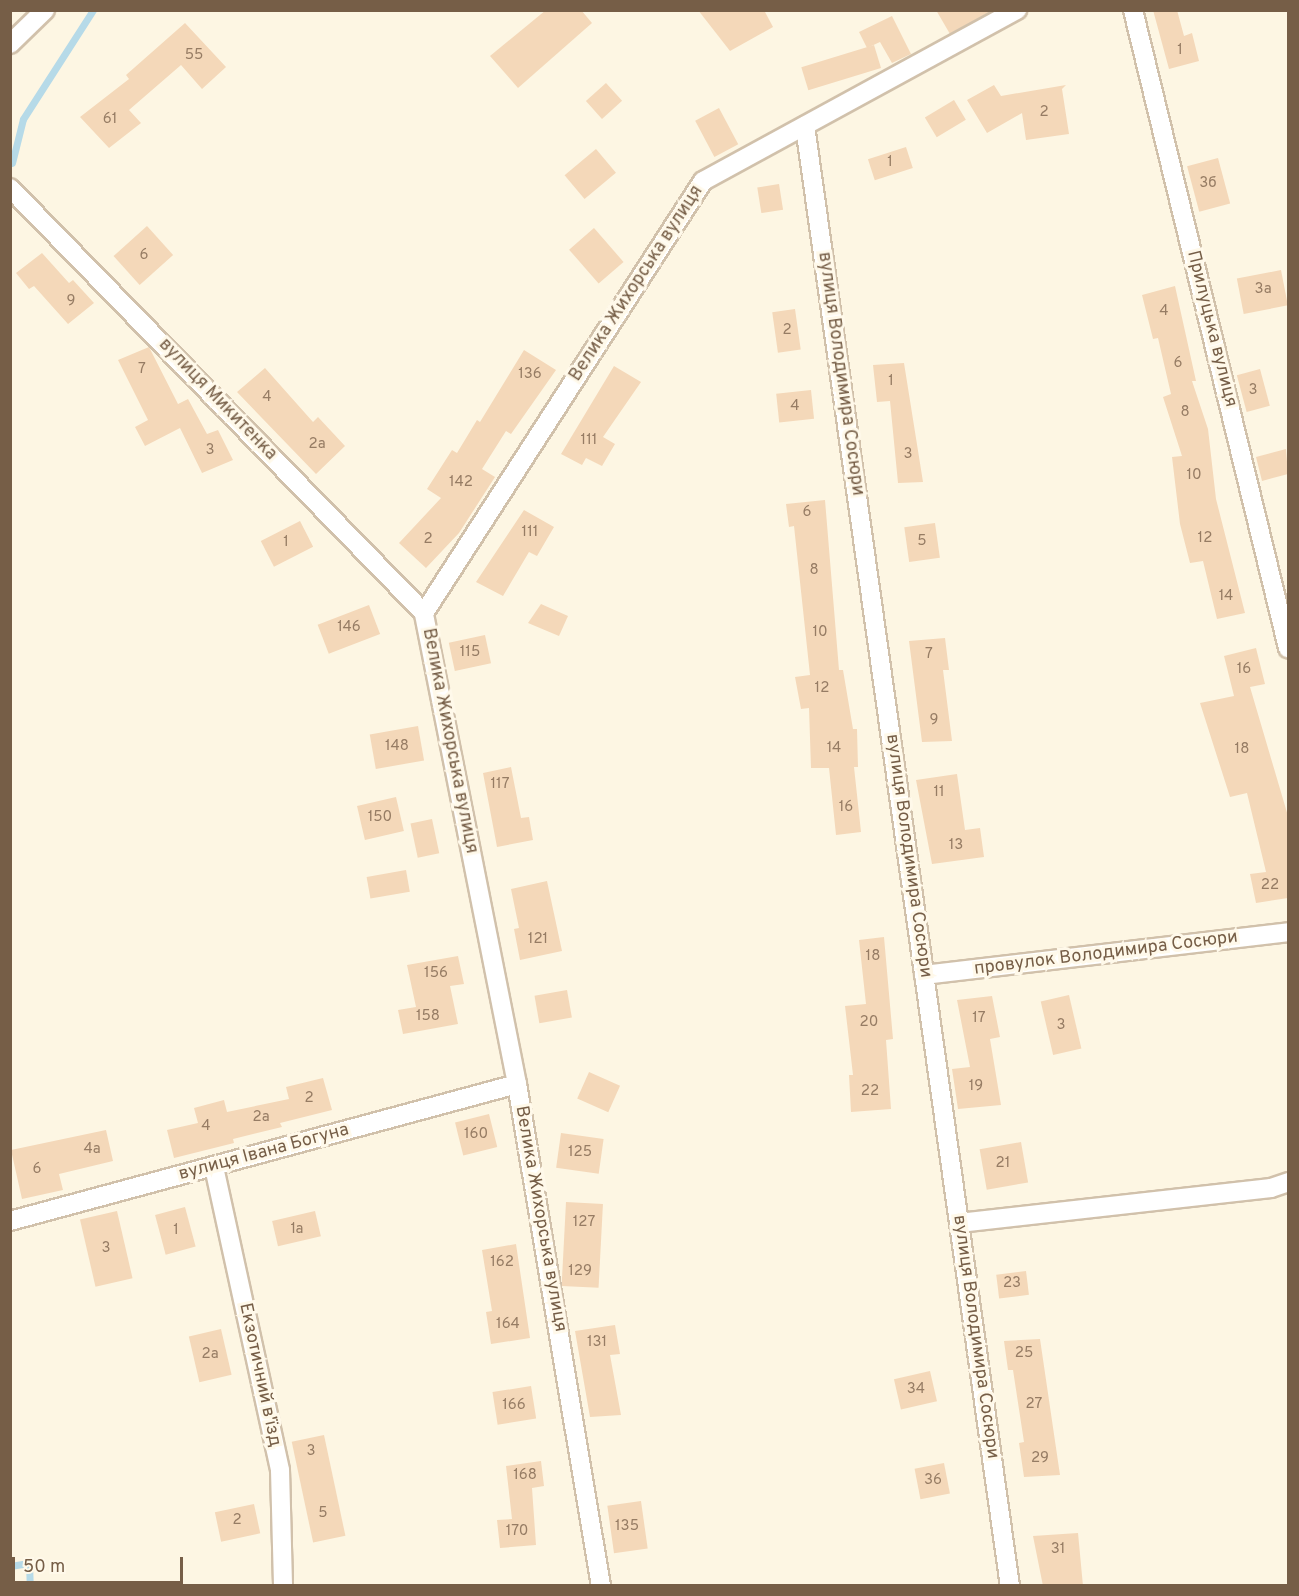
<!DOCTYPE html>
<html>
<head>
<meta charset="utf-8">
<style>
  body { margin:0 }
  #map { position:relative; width:1299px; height:1596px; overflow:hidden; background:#fdf6e3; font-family:Overpass,sans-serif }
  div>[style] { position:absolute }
  .stream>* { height:7px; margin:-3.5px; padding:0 3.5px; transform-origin:3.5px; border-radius:3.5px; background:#b6dae8 }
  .building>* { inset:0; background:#f4d8b9; transform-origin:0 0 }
  .roads { filter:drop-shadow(2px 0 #d1c1ab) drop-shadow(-2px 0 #d1c1ab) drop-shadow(0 2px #d1c1ab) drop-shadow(0 -2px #d1c1ab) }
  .street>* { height:18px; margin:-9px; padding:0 9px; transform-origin:9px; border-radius:9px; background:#fff }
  span { translate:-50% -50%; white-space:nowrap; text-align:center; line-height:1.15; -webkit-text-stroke:6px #fff9ea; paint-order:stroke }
  .number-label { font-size:15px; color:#967c64 }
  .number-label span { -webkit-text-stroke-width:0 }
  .street-label { font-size:18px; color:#765e47 }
  .frame { position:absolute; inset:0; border:12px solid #765e47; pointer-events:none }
  .scale { position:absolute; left:12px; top:1557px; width:171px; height:27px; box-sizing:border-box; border:3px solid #765e47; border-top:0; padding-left:8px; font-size:18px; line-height:21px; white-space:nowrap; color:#765e47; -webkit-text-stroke:4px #fff9ea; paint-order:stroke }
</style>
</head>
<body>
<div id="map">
  <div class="stream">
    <div style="left:12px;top:163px;width:45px;rotate:-76deg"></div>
    <div style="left:23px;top:119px;width:130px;rotate:-57.3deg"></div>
    <div style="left:10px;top:1566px;width:19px;rotate:-9deg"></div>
    <div style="left:29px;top:1563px;width:23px;rotate:88deg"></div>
  </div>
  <div class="building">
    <div style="clip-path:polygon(546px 10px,581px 10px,592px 23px,518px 88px,490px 56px)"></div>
    <div style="clip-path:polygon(698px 10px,764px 10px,773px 27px,730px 51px)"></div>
    <div style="clip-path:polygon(936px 10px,993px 10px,950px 34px)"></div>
    <div style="clip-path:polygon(1153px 10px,1177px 10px,1184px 36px,1192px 33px,1199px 61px,1169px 69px)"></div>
    <div style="clip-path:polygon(892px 16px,911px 54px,892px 63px,880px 42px,867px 48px,859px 32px)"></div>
    <div style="clip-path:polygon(185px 23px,226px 67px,202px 89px,181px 65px,129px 110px,141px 123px,109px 148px,80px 117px,129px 79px,126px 75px)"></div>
    <div style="left:874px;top:45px;width:24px;height:76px;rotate:73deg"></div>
    <div style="left:606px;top:83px;width:24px;height:27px;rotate:48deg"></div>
    <div style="clip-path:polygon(994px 85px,1001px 96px,1066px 85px,1062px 89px,1069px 134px,1026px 140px,1022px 113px,987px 133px,967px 100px)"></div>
    <div style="left:954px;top:100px;width:23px;height:34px;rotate:59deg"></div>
    <div style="left:719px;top:108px;width:41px;height:27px;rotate:62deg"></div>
    <div style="left:906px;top:147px;width:22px;height:40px;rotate:72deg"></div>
    <div style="left:596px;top:149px;width:31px;height:41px;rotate:50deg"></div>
    <div style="left:1218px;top:158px;width:47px;height:32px;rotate:75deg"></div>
    <div style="left:779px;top:184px;width:26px;height:22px;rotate:81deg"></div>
    <div style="left:147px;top:226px;width:39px;height:45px;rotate:48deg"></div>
    <div style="left:594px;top:228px;width:45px;height:33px;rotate:49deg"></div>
    <div style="clip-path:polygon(42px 253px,69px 283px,73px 280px,94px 303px,68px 324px,34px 286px,29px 289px,16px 273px)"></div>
    <div style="left:1281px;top:270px;width:36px;height:45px;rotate:79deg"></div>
    <div style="clip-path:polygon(1175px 286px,1196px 381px,1192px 381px,1208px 429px,1216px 499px,1245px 613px,1217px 619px,1203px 561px,1190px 563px,1180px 524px,1172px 457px,1182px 456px,1163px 397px,1171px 394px,1158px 338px,1153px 339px,1142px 295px)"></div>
    <div style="left:795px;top:309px;width:41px;height:23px;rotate:82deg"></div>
    <div style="clip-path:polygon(149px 347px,178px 404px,188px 399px,207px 434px,218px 430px,233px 460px,202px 473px,180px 428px,145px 446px,135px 427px,148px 420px,118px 360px)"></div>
    <div style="clip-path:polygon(524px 350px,556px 370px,511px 434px,506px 431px,482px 469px,495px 477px,459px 533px,426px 568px,399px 543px,441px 498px,427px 489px,452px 450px,457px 453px,477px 420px,480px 422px)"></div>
    <div style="clip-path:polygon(904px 363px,923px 482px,898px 483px,890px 401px,877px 402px,873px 365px)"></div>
    <div style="clip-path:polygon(614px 366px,641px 382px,603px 437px,615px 444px,602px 466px,586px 458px,582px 465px,561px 454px)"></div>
    <div style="clip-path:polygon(265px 368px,313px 422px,318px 417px,345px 446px,316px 474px,237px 392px)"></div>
    <div style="left:1260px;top:369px;width:38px;height:24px;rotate:75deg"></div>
    <div style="left:811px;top:390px;width:29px;height:35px;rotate:84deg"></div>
    <div style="clip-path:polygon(1286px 449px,1288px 474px,1262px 481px,1256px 457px)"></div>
    <div style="clip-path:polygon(825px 500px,839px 670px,843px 670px,853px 729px,857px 729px,858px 767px,854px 767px,861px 832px,836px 835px,829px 768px,811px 768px,809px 708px,801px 709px,795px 677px,810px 675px,794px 526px,789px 527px,786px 504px)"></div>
    <div style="clip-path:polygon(524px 510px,554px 527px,537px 556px,529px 552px,503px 596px,476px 582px)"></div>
    <div style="left:300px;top:521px;width:29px;height:44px;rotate:63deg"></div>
    <div style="left:935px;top:523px;width:35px;height:31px;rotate:82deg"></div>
    <div style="clip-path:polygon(541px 604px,568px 616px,559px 636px,528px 623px)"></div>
    <div style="left:369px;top:605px;width:31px;height:55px;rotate:69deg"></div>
    <div style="left:485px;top:635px;width:29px;height:37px;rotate:78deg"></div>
    <div style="clip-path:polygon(945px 638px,949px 670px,943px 670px,952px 741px,922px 742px,909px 641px)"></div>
    <div style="clip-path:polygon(1256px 648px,1265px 684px,1250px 687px,1288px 816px,1288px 898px,1256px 903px,1250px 874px,1266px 872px,1247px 793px,1230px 797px,1200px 703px,1234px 696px,1224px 656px)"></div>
    <div style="left:418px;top:726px;width:35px;height:49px;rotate:80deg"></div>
    <div style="clip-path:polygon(511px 767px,521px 818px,529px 817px,533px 840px,497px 847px,483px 773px)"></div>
    <div style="clip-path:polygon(957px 774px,965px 830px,980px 828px,984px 857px,932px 864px,916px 780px)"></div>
    <div style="left:396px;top:797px;width:35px;height:40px;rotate:77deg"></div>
    <div style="left:432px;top:819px;width:35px;height:22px;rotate:78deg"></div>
    <div style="left:406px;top:870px;width:22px;height:40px;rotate:80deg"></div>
    <div style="clip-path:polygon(547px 881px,562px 951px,520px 960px,514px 929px,519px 928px,511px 889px)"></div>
    <div style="clip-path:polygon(884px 937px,893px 1039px,886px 1040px,891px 1109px,851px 1112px,849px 1075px,853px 1075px,845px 1006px,866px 1004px,859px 940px)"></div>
    <div style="clip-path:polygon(458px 956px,464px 984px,450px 986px,458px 1024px,403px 1034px,398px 1010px,416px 1007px,407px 965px)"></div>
    <div style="left:567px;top:990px;width:28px;height:33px;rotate:80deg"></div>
    <div style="left:1069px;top:995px;width:55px;height:29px;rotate:77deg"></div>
    <div style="clip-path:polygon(992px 996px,1000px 1037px,990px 1039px,1001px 1105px,958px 1109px,952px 1069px,970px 1067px,957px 1000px)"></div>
    <div style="left:589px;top:1072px;width:34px;height:29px;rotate:24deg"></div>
    <div style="clip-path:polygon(323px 1078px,332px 1110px,280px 1123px,282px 1127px,233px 1139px,234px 1143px,174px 1158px,167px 1130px,198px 1123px,194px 1108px,224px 1100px,227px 1112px,289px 1099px,286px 1087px)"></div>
    <div style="left:489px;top:1114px;width:34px;height:35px;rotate:76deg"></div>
    <div style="clip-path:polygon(106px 1130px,113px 1161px,59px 1174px,63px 1190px,22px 1199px,11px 1150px)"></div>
    <div style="left:561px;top:1133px;width:43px;height:35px;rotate:8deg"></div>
    <div style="left:1021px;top:1142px;width:41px;height:42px;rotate:80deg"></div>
    <div style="left:566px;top:1202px;width:37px;height:84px;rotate:3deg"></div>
    <div style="left:185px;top:1207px;width:41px;height:31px;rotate:75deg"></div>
    <div style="left:117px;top:1211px;width:69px;height:38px;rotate:77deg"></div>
    <div style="left:315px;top:1211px;width:26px;height:44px;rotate:77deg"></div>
    <div style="clip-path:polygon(516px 1244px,530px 1338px,491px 1344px,486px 1312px,492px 1311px,482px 1250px)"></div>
    <div style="left:1026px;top:1271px;width:24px;height:30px;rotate:83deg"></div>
    <div style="clip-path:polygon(615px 1325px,620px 1354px,610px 1355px,621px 1415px,590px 1417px,575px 1331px)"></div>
    <div style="left:221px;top:1329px;width:47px;height:33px;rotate:77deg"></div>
    <div style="clip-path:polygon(1040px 1339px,1060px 1475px,1024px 1477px,1019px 1443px,1024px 1442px,1013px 1370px,1008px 1370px,1004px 1341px)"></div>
    <div style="left:930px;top:1371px;width:31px;height:37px;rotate:77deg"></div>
    <div style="left:531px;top:1386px;width:33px;height:39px;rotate:81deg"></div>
    <div style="left:324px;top:1435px;width:103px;height:33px;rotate:78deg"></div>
    <div style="clip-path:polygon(541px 1461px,544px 1486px,532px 1488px,536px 1545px,500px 1548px,497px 1520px,512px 1519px,506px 1466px)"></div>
    <div style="left:944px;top:1463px;width:31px;height:30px;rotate:79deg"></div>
    <div style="left:641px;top:1501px;width:48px;height:34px;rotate:82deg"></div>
    <div style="left:254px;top:1504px;width:30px;height:40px;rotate:78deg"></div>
    <div style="clip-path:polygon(1078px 1533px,1083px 1586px,1043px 1586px,1033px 1536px)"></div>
  </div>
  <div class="roads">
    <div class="street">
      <div style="left:1133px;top:10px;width:657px;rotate:76.34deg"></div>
      <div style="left:10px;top:44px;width:49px;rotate:-44.2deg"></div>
      <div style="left:805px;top:126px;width:1474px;rotate:82.01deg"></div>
      <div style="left:10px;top:188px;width:593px;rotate:45.75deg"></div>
      <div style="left:924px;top:975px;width:367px;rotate:-6.7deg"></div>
      <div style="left:214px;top:1167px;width:310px;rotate:77.7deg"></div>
      <div style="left:280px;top:1470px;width:116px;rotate:88.5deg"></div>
      <div style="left:10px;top:1221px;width:525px;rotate:-15.12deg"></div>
      <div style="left:959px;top:1223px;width:314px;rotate:-6.4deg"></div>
      <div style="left:1271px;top:1188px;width:18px;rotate:-19deg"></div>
      <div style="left:601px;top:1586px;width:509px;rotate:-99.5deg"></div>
      <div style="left:517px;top:1084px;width:480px;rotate:-101.2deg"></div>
      <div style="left:424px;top:613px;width:514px;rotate:-57.14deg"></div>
      <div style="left:703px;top:181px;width:358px;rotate:-28.6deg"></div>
    </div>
  </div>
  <div class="number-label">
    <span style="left:1180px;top:51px">1</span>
    <span style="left:194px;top:56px">55</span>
    <span style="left:1044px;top:113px">2</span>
    <span style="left:110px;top:120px">61</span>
    <span style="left:890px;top:163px">1</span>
    <span style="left:1208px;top:184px">3б</span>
    <span style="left:144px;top:256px">6</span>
    <span style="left:1263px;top:290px">3а</span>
    <span style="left:71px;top:302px">9</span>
    <span style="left:1164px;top:312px">4</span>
    <span style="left:787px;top:331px">2</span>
    <span style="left:1178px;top:364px">6</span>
    <span style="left:142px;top:370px">7</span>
    <span style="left:530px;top:375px">136</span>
    <span style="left:891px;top:382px">1</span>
    <span style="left:1253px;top:391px">3</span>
    <span style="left:267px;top:398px">4</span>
    <span style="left:795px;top:407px">4</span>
    <span style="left:1185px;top:413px">8</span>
    <span style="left:589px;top:441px">111</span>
    <span style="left:317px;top:445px">2а</span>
    <span style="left:210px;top:451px">3</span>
    <span style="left:908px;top:455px">3</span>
    <span style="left:1194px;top:476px">10</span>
    <span style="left:461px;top:483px">142</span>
    <span style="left:807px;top:513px">6</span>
    <span style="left:530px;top:533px">111</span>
    <span style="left:1205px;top:539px">12</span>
    <span style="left:428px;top:540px">2</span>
    <span style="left:922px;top:542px">5</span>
    <span style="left:286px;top:543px">1</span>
    <span style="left:814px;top:571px">8</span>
    <span style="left:1226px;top:597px">14</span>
    <span style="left:349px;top:628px">146</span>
    <span style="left:820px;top:633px">10</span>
    <span style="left:470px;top:653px">115</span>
    <span style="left:929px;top:655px">7</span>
    <span style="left:1244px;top:670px">16</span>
    <span style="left:822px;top:689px">12</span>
    <span style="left:934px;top:721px">9</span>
    <span style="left:397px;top:747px">148</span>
    <span style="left:834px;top:749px">14</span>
    <span style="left:1242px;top:750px">18</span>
    <span style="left:500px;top:785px">117</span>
    <span style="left:939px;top:793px">11</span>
    <span style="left:846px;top:808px">16</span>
    <span style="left:380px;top:818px">150</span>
    <span style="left:956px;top:846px">13</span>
    <span style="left:1270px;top:886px">22</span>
    <span style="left:538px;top:940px">121</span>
    <span style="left:873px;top:957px">18</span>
    <span style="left:436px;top:974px">156</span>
    <span style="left:428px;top:1017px">158</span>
    <span style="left:979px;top:1019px">17</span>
    <span style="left:869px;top:1023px">20</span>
    <span style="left:1061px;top:1026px">3</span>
    <span style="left:976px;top:1087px">19</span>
    <span style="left:870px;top:1092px">22</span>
    <span style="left:309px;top:1099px">2</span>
    <span style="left:261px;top:1118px">2а</span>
    <span style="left:206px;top:1127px">4</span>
    <span style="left:476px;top:1135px">160</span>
    <span style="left:92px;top:1150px">4а</span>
    <span style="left:580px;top:1153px">125</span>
    <span style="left:1003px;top:1164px">21</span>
    <span style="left:37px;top:1170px">6</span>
    <span style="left:584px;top:1223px">127</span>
    <span style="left:297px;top:1230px">1а</span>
    <span style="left:176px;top:1231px">1</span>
    <span style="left:106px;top:1249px">3</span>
    <span style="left:502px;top:1263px">162</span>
    <span style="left:580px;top:1272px">129</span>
    <span style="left:1012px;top:1284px">23</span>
    <span style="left:508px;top:1325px">164</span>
    <span style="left:597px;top:1343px">131</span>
    <span style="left:1024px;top:1354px">25</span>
    <span style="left:210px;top:1355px">2а</span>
    <span style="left:916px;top:1390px">34</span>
    <span style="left:1034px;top:1405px">27</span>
    <span style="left:514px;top:1406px">166</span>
    <span style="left:311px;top:1452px">3</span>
    <span style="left:1040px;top:1459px">29</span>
    <span style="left:525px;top:1476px">168</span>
    <span style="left:933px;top:1481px">36</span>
    <span style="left:323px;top:1514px">5</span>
    <span style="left:237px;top:1521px">2</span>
    <span style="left:627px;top:1527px">135</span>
    <span style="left:517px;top:1532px">170</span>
    <span style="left:1058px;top:1550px">31</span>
  </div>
  <div class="street-label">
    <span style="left:637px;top:284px;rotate:-57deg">Велика Жихорська вулиця</span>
    <span style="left:1211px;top:329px;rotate:76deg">Прилуцька вулиця</span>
    <span style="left:840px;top:374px;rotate:82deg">вулиця Володимира Сосюри</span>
    <span style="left:217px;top:400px;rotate:46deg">вулиця Микитенка</span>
    <span style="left:449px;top:741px;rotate:79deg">Велика Жихорська вулиця</span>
    <span style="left:908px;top:856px;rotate:82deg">вулиця Володимира Сосюри</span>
    <span style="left:1106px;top:954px;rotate:-7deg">провулок Володимира Сосюри</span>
    <span style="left:264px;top:1153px;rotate:-15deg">вулиця Івана Богуна</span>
    <span style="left:540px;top:1219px;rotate:80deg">Велика Жихорська вулиця</span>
    <span style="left:975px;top:1337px;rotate:82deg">вулиця Володимира Сосюри</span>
    <span style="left:259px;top:1375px;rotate:78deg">Екзотичний в'їзд</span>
  </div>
  <div class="frame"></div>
  <div class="scale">50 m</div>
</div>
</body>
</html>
